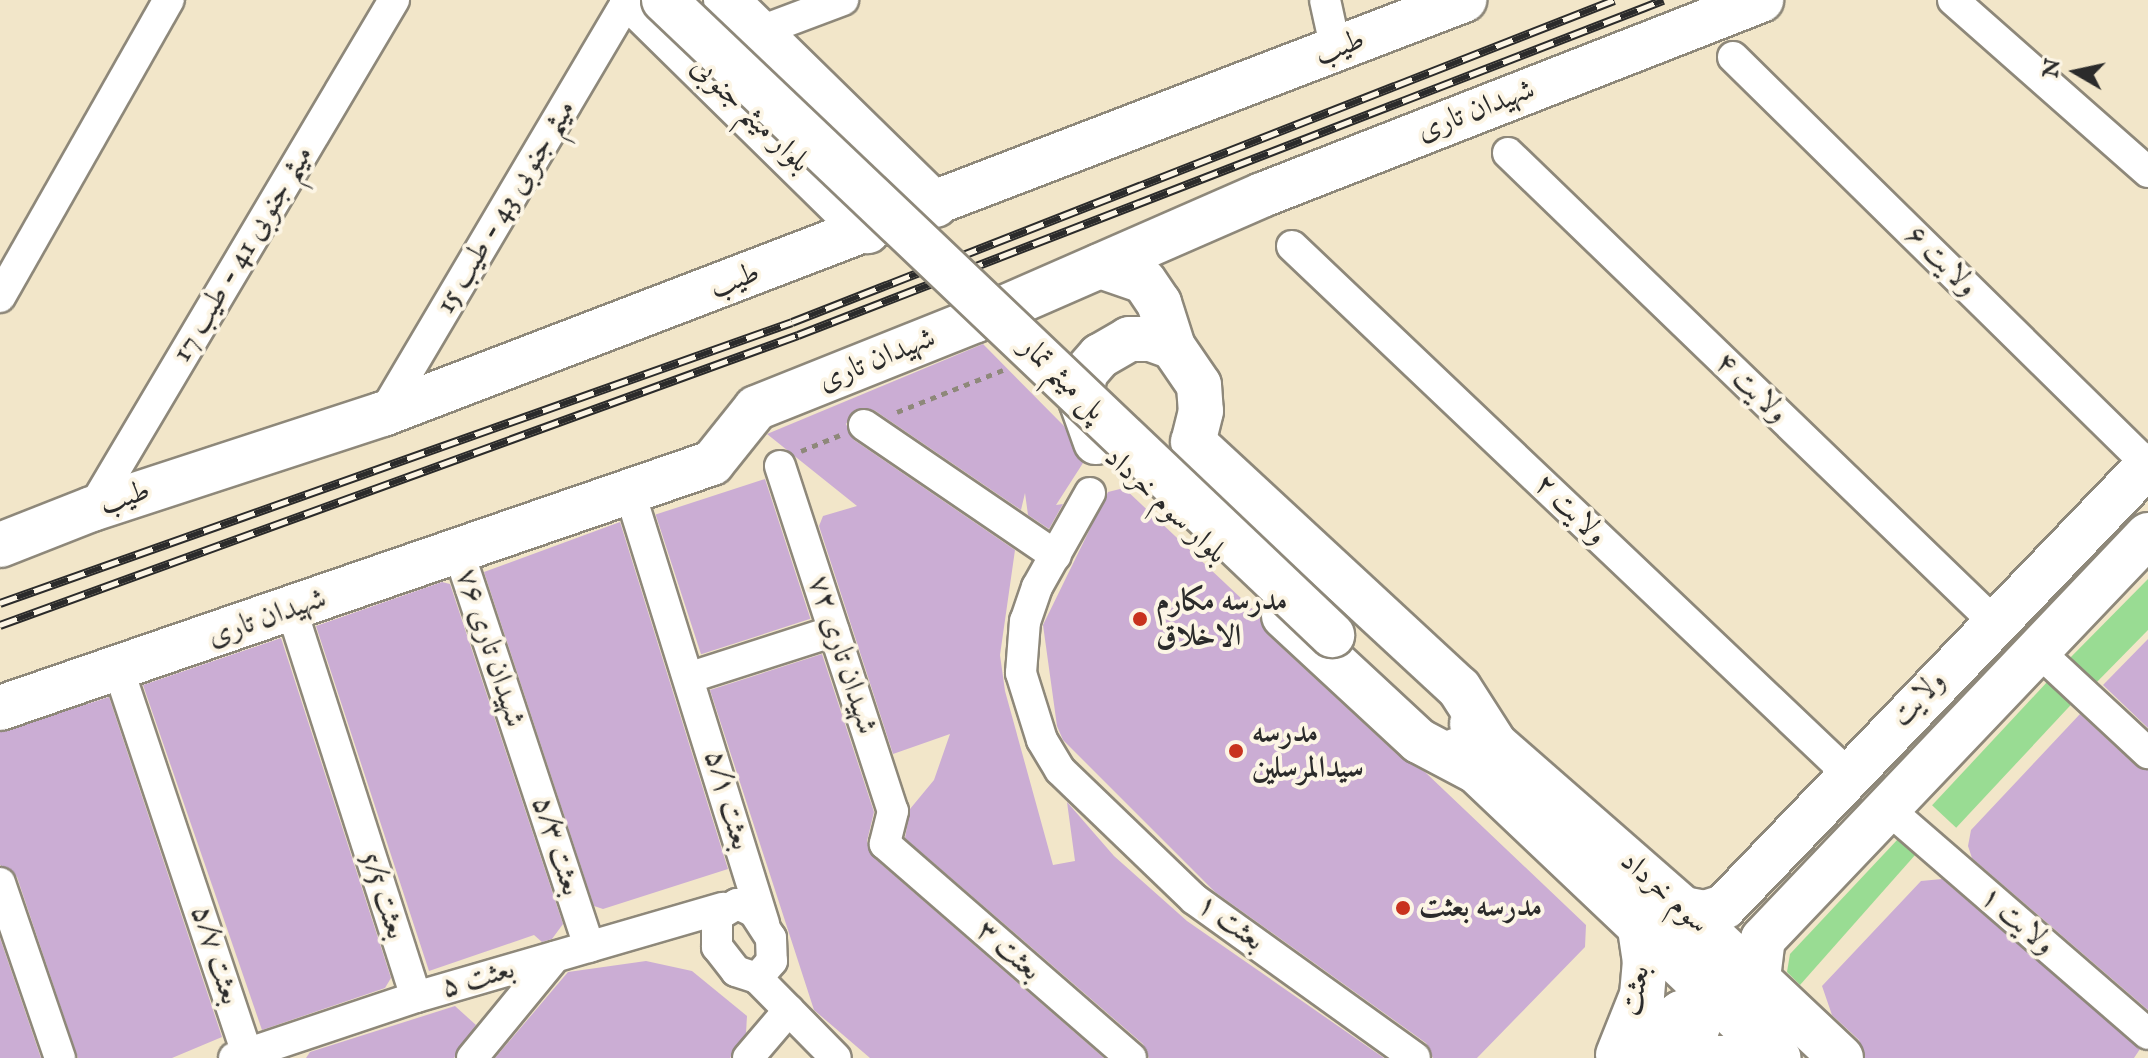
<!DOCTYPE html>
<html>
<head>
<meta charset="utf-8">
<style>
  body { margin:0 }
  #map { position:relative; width:2148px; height:1058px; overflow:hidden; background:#f2e6c9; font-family:"IM FELL English",Amiri,serif }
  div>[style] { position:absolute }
  .green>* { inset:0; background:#99dc93; transform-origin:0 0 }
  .building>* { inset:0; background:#cbadd4; transform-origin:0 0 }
  .path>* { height:5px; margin-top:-2.5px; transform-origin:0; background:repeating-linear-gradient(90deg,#8e887a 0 6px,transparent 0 12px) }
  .roads { filter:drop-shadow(2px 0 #8e887a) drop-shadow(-2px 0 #8e887a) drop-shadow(0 2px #8e887a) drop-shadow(0 -2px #8e887a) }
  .street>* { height:30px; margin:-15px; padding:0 15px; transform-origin:15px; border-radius:15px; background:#fff }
  .secondary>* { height:44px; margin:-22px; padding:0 22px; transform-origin:22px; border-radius:22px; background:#fff }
  .rail>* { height:9px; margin-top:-4.5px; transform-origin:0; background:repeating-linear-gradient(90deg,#fcf5e5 0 18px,#2b2b2b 0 36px); box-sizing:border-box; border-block:2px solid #2b2b2b }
  .bridges { filter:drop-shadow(2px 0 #8e887a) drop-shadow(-2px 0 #8e887a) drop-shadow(0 2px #8e887a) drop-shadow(0 -2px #8e887a) }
  .secondary-bridge>* { height:44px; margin:-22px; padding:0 22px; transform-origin:22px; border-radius:22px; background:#fff }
  .dots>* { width:22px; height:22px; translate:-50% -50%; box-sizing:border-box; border:4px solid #fcf5e5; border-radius:50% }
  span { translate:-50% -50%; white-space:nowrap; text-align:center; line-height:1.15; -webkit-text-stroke:8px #fcf5e5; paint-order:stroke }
  .street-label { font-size:30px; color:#2b2b2b }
  .poi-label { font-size:30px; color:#2b2b2b; font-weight:700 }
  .left { translate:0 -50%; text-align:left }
  .north { position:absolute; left:2036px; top:32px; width:80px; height:80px; -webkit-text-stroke:6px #fcf5e5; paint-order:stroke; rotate:279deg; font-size:22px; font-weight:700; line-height:32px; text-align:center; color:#2b2b2b }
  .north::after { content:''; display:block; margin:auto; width:28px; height:36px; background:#2b2b2b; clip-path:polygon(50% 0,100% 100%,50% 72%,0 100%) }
</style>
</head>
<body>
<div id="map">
  <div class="green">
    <div style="clip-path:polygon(2148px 579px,2148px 630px,2092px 687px,2066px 662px)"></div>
    <div style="left:2048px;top:681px;width:33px;height:170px;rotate:43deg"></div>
    <div style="clip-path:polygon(1898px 839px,1916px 854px,1800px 985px,1787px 972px,1790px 954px)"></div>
  </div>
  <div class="building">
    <div style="clip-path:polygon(983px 344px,1064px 426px,1083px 463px,1056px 505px,1063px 504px,1049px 529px,1028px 515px,1025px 493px,1021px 510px,874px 410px,856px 409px,846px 424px,854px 440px,1015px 550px,1000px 655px,1005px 691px,1053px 865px,1075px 861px,1067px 802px,1114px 856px,1187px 921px,1384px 1058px,1149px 1058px,1143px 1044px,905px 838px,910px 809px,934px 780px,950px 734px,893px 754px,819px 526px,823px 516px,857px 506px,767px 434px)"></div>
    <div style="left:765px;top:479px;width:147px;height:115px;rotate:72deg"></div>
    <div style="clip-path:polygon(1124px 488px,1260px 616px,1267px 634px,1402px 759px,1425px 772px,1586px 925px,1585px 947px,1477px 1058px,1433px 1058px,1426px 1043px,1215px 892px,1063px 740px,1057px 726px,1043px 625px,1108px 492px)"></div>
    <div style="clip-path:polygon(620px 522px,728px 869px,603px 909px,594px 906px,484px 572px)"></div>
    <div style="clip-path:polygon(442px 582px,450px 584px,563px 924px,552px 939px,542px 942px,534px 935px,429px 971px,316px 626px)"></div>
    <div style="clip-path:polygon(281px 638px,391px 978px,385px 988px,262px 1030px,143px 685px)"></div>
    <div style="clip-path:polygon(2148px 639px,2148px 728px,2103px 685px)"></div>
    <div style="clip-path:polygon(822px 654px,874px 812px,867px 841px,873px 857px,1104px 1058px,870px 1058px,814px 1010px,710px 690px)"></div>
    <div style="clip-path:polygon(109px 697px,222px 1037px,172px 1058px,78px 1058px,17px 877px,0 865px,0 732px)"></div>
    <div style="clip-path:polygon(2080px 714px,2136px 766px,2148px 770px,2148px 1010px,1972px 858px,1968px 846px,1971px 830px)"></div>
    <div style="clip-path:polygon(1942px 879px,2140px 1049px,2134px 1058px,1865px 1058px,1859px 1040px,1832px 1015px,1822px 986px,1921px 881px)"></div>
    <div style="clip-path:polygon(0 938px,41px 1058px,0 1058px)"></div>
    <div style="clip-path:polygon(646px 961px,692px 971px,747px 1016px,746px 1033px,730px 1058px,495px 1058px,568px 972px)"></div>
    <div style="clip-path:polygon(455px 1006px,476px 1025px,454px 1058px,306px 1058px,310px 1052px)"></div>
  </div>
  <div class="path">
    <div style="left:897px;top:412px;width:114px;rotate:-21.6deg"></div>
    <div style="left:801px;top:451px;width:42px;rotate:-22.3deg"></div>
  </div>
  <div class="roads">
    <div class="street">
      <div style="left:1325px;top:0;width:51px;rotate:77.6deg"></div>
      <div style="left:1953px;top:0;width:260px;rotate:41.4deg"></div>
      <div style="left:758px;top:32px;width:91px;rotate:-20.6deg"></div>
      <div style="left:1733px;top:57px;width:582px;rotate:44.51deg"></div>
      <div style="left:1508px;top:153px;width:675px;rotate:43.98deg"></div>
      <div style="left:1292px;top:246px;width:767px;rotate:43.52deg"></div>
      <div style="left:0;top:297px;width:342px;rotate:-60.4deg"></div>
      <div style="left:383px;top:414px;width:481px;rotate:-59.4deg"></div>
      <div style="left:864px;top:425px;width:232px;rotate:34.3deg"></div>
      <div style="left:780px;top:466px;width:363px;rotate:71.9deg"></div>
      <div style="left:893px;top:811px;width:34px;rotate:104deg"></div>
      <div style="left:885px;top:844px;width:326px;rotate:41deg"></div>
      <div style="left:630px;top:493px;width:451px;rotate:72.7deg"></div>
      <div style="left:1090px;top:493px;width:108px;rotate:119.4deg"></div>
      <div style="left:1037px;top:587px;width:36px;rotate:109deg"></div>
      <div style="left:1025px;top:621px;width:52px;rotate:94.4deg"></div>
      <div style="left:1021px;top:673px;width:70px;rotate:72.6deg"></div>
      <div style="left:1042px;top:740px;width:35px;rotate:59deg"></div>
      <div style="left:1060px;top:770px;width:186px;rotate:43.9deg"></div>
      <div style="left:1194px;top:899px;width:272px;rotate:35.7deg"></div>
      <div style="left:92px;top:509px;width:592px;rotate:-59.32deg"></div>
      <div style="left:458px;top:550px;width:418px;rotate:71.7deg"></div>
      <div style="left:292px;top:611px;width:405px;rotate:72.2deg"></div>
      <div style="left:2036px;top:649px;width:153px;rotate:42.9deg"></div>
      <div style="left:118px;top:668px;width:407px;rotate:71.5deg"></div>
      <div style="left:691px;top:677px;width:150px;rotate:-17.8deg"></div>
      <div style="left:1887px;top:808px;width:345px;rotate:40.9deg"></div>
      <div style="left:0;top:883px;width:185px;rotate:71.1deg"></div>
      <div style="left:737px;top:904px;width:19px;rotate:25deg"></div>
      <div style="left:754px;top:912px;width:31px;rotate:57deg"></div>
      <div style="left:771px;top:938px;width:23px;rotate:88deg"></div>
      <div style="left:772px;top:961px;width:23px;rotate:131deg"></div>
      <div style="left:757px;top:978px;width:22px;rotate:-162deg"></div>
      <div style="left:736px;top:971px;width:31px;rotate:-128deg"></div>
      <div style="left:717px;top:947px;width:31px;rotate:-90deg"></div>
      <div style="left:717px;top:916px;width:23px;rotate:-31deg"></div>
      <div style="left:757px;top:978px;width:112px;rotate:45.4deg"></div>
      <div style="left:234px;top:1058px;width:192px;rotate:-18.5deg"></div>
      <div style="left:416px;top:997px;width:320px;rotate:-16.2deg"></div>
      <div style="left:472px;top:1058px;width:131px;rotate:-50.6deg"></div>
      <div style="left:748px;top:1058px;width:63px;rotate:-49.5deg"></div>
    </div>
    <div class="secondary">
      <div style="left:632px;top:0;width:330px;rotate:44.5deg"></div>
      <div style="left:726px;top:0;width:293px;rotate:44.4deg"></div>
      <div style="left:1100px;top:266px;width:46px;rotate:18.8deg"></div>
      <div style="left:1144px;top:281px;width:27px;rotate:56deg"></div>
      <div style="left:1159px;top:303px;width:46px;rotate:72.3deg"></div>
      <div style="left:1096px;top:442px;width:45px;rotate:-109.7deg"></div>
      <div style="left:1081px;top:400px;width:27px;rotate:-82deg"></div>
      <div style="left:1085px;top:373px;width:23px;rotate:-49deg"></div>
      <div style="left:1100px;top:356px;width:34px;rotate:-30deg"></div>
      <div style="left:1129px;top:339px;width:22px"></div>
      <div style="left:1151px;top:339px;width:23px;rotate:20deg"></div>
      <div style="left:1173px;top:347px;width:46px;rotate:55.6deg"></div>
      <div style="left:1199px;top:385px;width:26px;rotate:86deg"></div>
      <div style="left:1201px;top:411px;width:32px;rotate:104deg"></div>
      <div style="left:1193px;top:442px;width:362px;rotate:42.8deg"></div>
      <div style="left:1459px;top:688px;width:67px;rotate:57.3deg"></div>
      <div style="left:0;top:545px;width:99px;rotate:-21.4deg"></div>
      <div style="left:92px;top:509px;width:306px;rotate:-18.1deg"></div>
      <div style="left:383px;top:414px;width:1158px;rotate:-20.96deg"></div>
      <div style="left:1284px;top:616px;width:184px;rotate:42.8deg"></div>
      <div style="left:1419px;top:741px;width:62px;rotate:27.8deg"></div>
      <div style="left:0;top:708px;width:753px;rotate:-18.99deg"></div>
      <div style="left:712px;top:463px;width:70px;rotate:-51.3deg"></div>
      <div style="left:756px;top:408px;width:237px;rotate:-21.8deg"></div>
      <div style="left:976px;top:320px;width:312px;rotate:-23.6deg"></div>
      <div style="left:1262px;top:195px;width:536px;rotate:-21.34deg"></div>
      <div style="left:1472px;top:724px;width:281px;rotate:41.2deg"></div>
      <div style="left:1683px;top:909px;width:217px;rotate:43.3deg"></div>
      <div style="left:1455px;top:751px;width:446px;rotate:43.5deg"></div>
      <div style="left:1683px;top:909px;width:22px;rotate:10deg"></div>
      <div style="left:1705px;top:913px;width:20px;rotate:-18deg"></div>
      <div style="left:1724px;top:907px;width:612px;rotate:-46.19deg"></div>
      <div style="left:1758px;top:978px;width:39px;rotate:-83deg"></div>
      <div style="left:1763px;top:939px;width:558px;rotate:-46.38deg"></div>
      <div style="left:1618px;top:1055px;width:65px;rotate:-68.2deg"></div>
      <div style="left:1642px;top:995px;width:33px;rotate:-85deg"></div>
      <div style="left:1645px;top:962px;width:40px;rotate:-98.5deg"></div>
      <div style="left:1619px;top:1058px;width:77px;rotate:-36deg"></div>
      <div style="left:1681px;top:1013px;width:21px;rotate:37deg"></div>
      <div style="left:1698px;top:1026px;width:13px;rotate:108deg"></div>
      <div style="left:1694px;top:1038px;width:29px;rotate:136deg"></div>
      <div style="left:1706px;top:1058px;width:56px"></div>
    </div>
  </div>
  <div class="rail">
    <div style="left:0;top:603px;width:840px;rotate:-19.53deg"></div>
    <div style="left:792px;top:322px;width:883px;rotate:-21.39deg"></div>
    <div style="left:0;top:625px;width:849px;rotate:-19.97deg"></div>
    <div style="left:798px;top:335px;width:928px;rotate:-21.17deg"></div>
  </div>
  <div class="bridges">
    <div class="secondary-bridge">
      <div style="left:664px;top:0;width:922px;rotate:43.55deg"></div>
    </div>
  </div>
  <div class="dots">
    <div style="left:1140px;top:619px;background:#c8321e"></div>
    <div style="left:1236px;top:751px;background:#c8321e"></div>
    <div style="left:1403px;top:908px;background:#c8321e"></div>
  </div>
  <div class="street-label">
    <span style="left:1340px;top:48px;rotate:-21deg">طیب</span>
    <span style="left:1476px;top:111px;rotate:-21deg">شهیدان تاری</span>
    <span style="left:750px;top:115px;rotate:44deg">بلوار میثم جنوبی</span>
    <span style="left:506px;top:207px;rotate:-59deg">میثم جنوبی 43 - طیب 15</span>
    <span style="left:243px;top:254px;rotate:-59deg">میثم جنوبی 41 - طیب 17</span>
    <span style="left:1941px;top:261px;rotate:45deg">ولایت ۶</span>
    <span style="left:735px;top:281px;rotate:-21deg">طیب</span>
    <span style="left:877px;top:360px;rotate:-22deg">شهیدان تاری</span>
    <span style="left:1062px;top:379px;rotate:44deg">پل میثم تمار</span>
    <span style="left:1751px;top:388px;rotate:44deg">ولایت ۴</span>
    <span style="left:125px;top:498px;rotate:-18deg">طیب</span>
    <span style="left:1165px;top:506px;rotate:43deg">بلوار سوم خرداد</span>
    <span style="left:1570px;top:510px;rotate:44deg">ولایت ۲</span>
    <span style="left:267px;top:618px;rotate:-19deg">شهیدان تاری</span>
    <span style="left:490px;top:648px;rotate:72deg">شهیدان تاری ۷۶</span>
    <span style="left:842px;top:655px;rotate:72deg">شهیدان تاری ۷۲</span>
    <span style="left:1919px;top:699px;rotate:-46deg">ولایت</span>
    <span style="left:727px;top:800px;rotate:74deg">بعثت ۵/۱</span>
    <span style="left:556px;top:846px;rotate:72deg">بعثت ۵/۳</span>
    <span style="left:1664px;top:893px;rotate:42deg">سوم خرداد</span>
    <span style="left:383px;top:896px;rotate:72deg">بعثت 5/5</span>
    <span style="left:2017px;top:921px;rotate:41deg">ولایت ۱</span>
    <span style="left:1230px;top:923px;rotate:36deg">بعثت ۱</span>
    <span style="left:1008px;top:951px;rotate:41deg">بعثت ۳</span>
    <span style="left:215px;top:955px;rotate:72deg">بعثت ۵/۷</span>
    <span style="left:478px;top:979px;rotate:-16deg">بعثت ۵</span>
    <span style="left:1636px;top:991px;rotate:-79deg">بعثت</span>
  </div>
  <div class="poi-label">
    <span class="left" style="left:1156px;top:619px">مدرسه مکارم<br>الاخلاق</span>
    <span class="left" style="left:1252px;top:751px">مدرسه<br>سیدالمرسلین</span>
    <span class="left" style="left:1419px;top:908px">مدرسه بعثت</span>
  </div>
  <div class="north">N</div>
</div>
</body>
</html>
